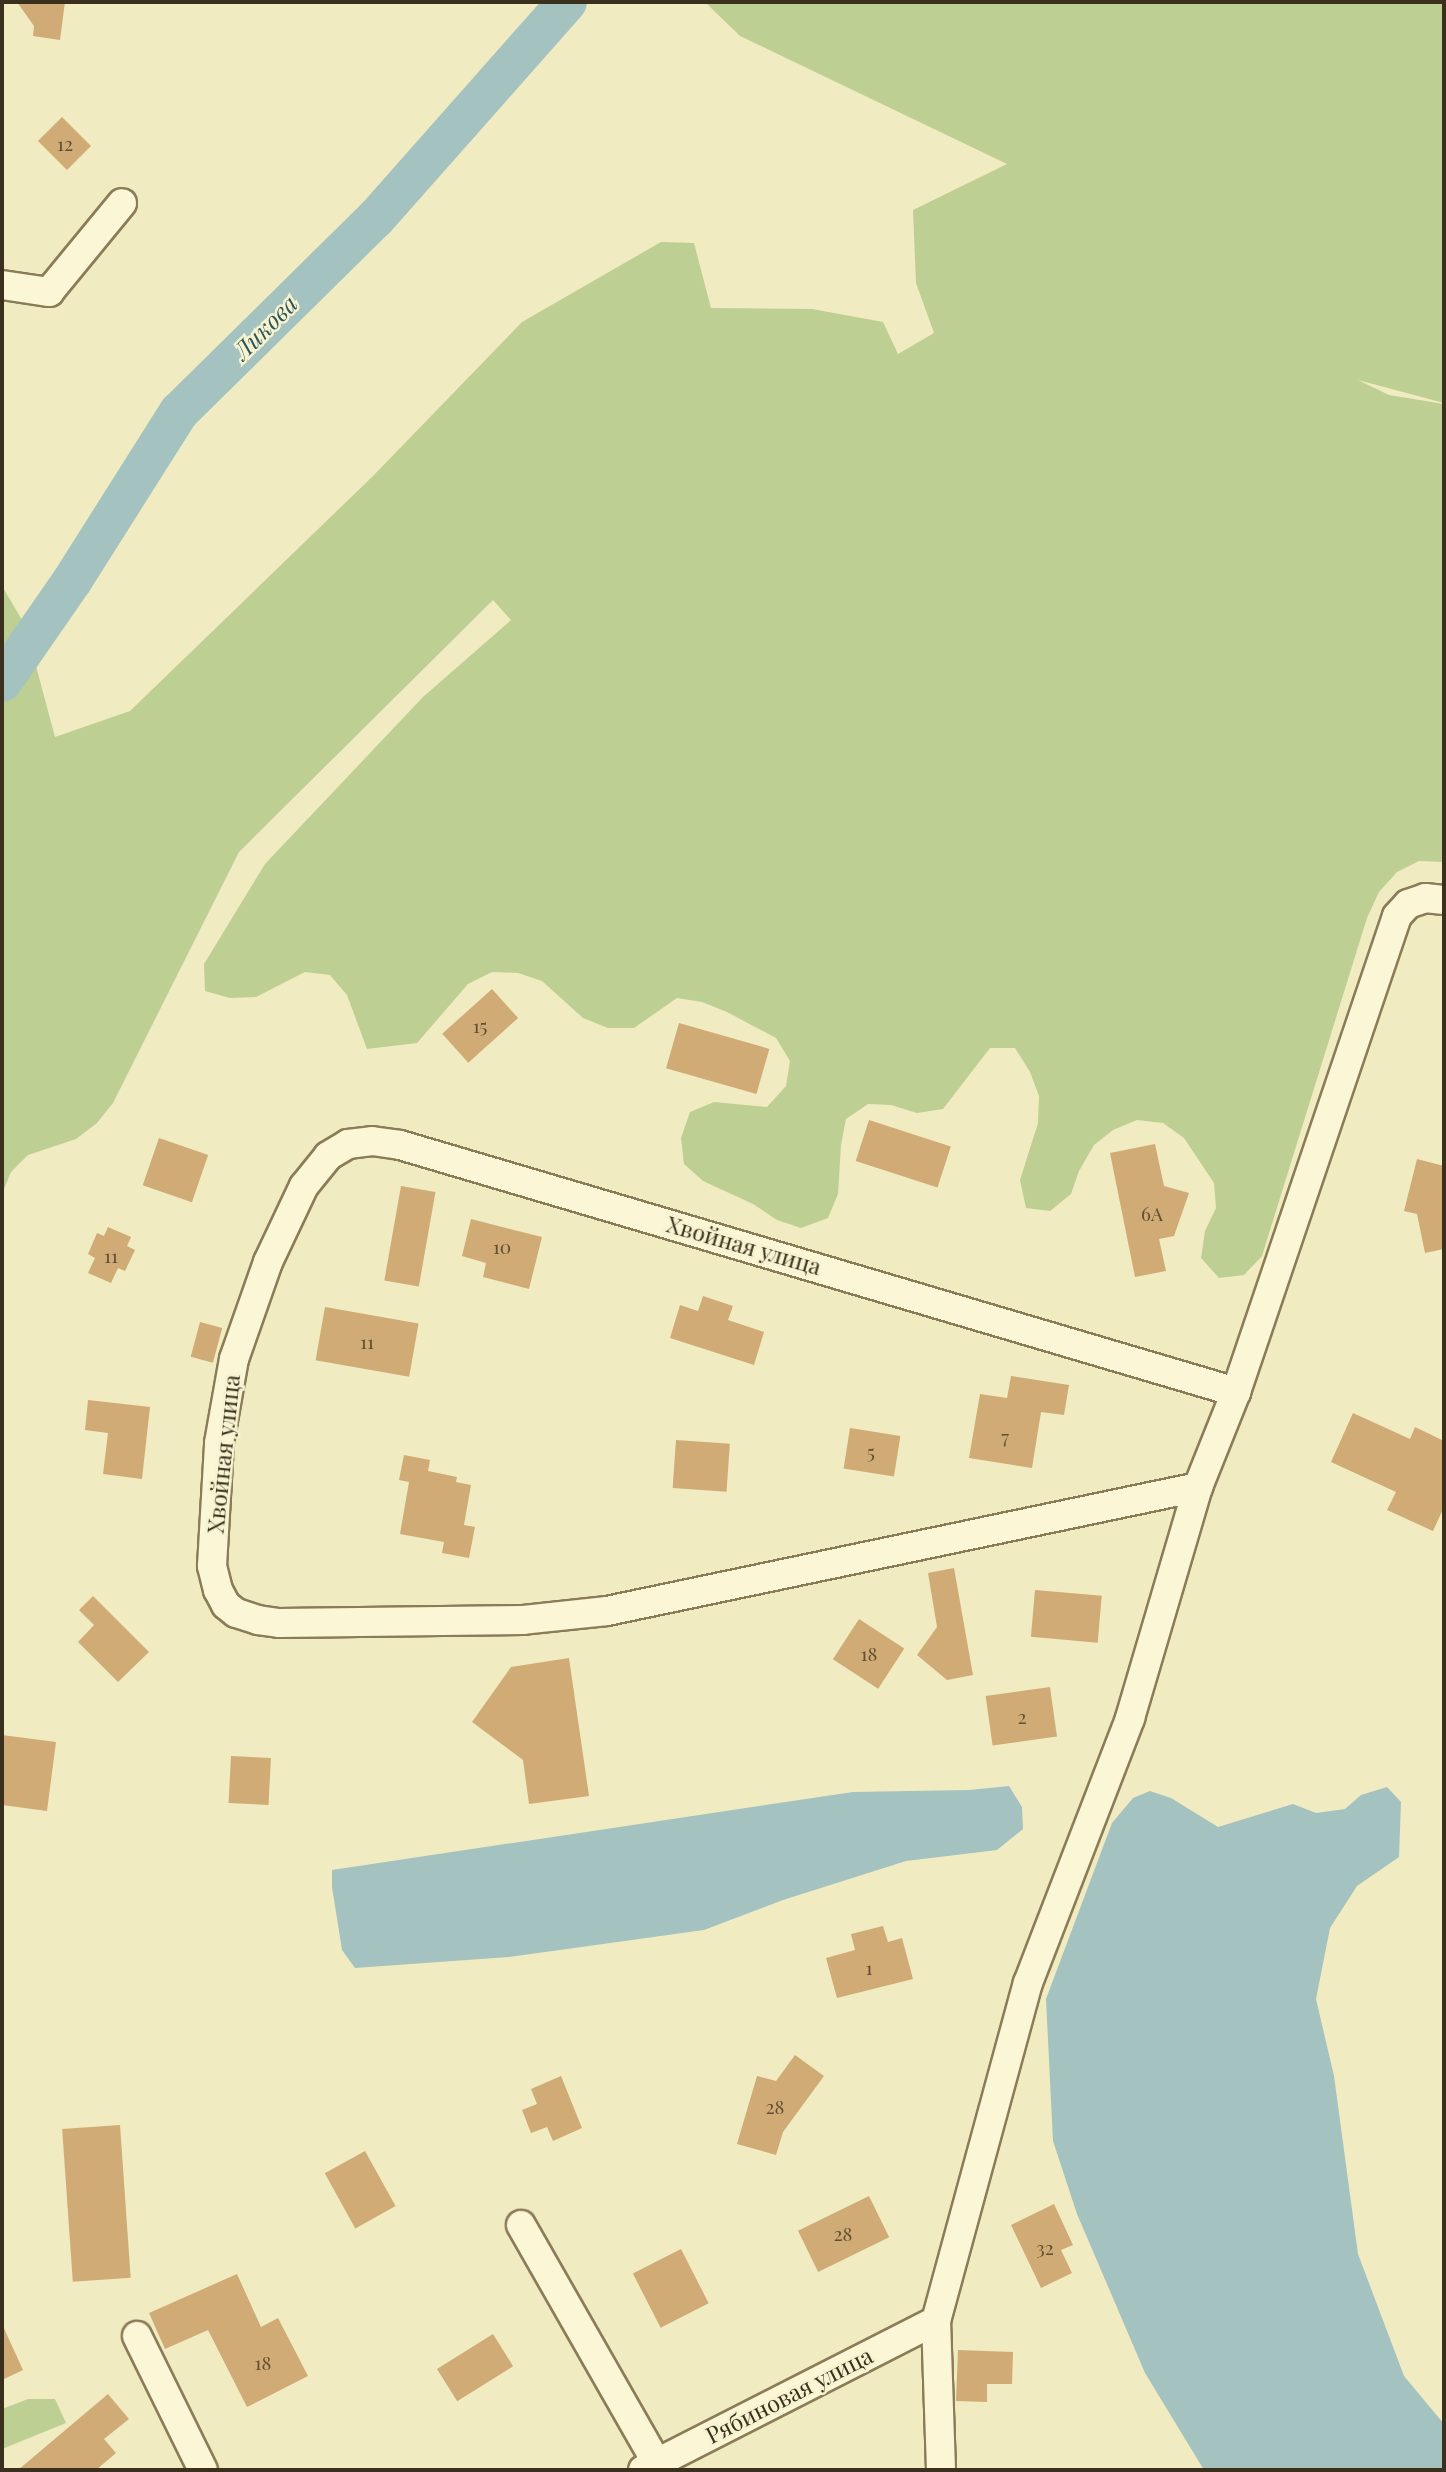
<!DOCTYPE html>
<html>
<head>
<meta charset="utf-8">
<style>
  body { margin:0 }
  #map { position:relative; width:1446px; height:2472px; overflow:hidden; background:#f0ebc1; font-family:"Playfair Display",serif }
  div>[style] { position:absolute }
  .green>* { inset:0; background:#becf94 }
  .water>* { inset:0; background:#a4c2bf }
  .river>* { height:40px; margin:-20px; padding:0 20px; transform-origin:20px; border-radius:20px; background:#a4c2bf }
  .building>* { inset:0; background:#d0ab75; transform-origin:0 0 }
  .roads { filter:drop-shadow(2px 0 #8b7c58) drop-shadow(-2px 0 #8b7c58) drop-shadow(0 2px #8b7c58) drop-shadow(0 -2px #8b7c58) }
  .minor>* { height:28px; margin:-14px; padding:0 14px; transform-origin:14px; border-radius:14px; background:#fbf6d5 }
  span { translate:-50% -50%; white-space:nowrap; text-align:center; line-height:1.15; -webkit-text-stroke:5px #f7f3d1; paint-order:stroke }
  .number-label { font-size:19px; color:#604f33 }
  .number-label span { -webkit-text-stroke-width:0 }
  .street-label { font-size:23px; color:#3a301d }
  .water-label { font-size:24px; color:#2b555a; font-style:italic }
  .frame { position:absolute; inset:0; border:4px solid #3a301d; pointer-events:none }
</style>
</head>
<body>
<div id="map">
  <div class="green">
    <div style="clip-path:polygon(705px 2px,1444px 2px,1444px 403px,1358px 380px,1389px 395px,1444px 404px,1444px 862px,1419px 861px,1397px 872px,1379px 892px,1367px 918px,1262px 1256px,1244px 1275px,1219px 1278px,1201px 1258px,1205px 1231px,1216px 1208px,1214px 1183px,1184px 1138px,1163px 1123px,1137px 1120px,1113px 1130px,1094px 1145px,1079px 1171px,1071px 1194px,1050px 1211px,1026px 1208px,1020px 1180px,1038px 1123px,1039px 1096px,1030px 1072px,1015px 1048px,990px 1048px,943px 1109px,917px 1113px,891px 1105px,868px 1104px,846px 1119px,841px 1145px,838px 1194px,828px 1218px,801px 1228px,777px 1220px,753px 1204px,703px 1181px,684px 1164px,681px 1138px,690px 1112px,714px 1102px,767px 1107px,786px 1086px,790px 1061px,776px 1038px,727px 1012px,702px 1002px,677px 998px,634px 1028px,608px 1028px,583px 1018px,542px 981px,518px 973px,492px 972px,468px 984px,417px 1043px,367px 1049px,347px 995px,330px 975px,305px 972px,256px 997px,230px 998px,205px 991px,204px 964px,265px 864px,423px 697px,511px 620px,493px 600px,239px 852px,113px 1103px,97px 1123px,76px 1139px,28px 1155px,11px 1172px,2px 1194px,2px 586px,25px 625px,55px 737px,130px 711px,373px 476px,522px 322px,661px 242px,694px 243px,711px 308px,812px 309px,883px 322px,898px 354px,934px 333px,916px 283px,913px 210px,1007px 164px,740px 36px)"></div>
    <div style="clip-path:polygon(28px 2399px,55px 2399px,66px 2423px,2px 2449px,2px 2409px)"></div>
  </div>
  <div class="water">
    <div style="clip-path:polygon(1009px 1786px,1022px 1807px,1023px 1829px,997px 1850px,906px 1861px,783px 1900px,704px 1930px,509px 1957px,355px 1968px,342px 1950px,332px 1887px,332px 1870px,853px 1792px,969px 1790px)"></div>
    <div style="clip-path:polygon(1387px 1787px,1401px 1802px,1399px 1857px,1357px 1886px,1330px 1928px,1316px 1999px,1334px 2076px,1358px 2254px,1404px 2376px,1444px 2424px,1444px 2470px,1204px 2470px,1145px 2373px,1077px 2214px,1053px 2141px,1046px 1999px,1112px 1823px,1133px 1798px,1150px 1791px,1171px 1798px,1218px 1827px,1293px 1804px,1316px 1813px,1345px 1809px,1361px 1795px)"></div>
  </div>
  <div class="river">
    <div style="left:2px;top:682px;width:123px;rotate:-55.3deg"></div>
    <div style="left:72px;top:581px;width:200px;rotate:-57.7deg"></div>
    <div style="left:179px;top:412px;width:276px;rotate:-44.6deg"></div>
    <div style="left:376px;top:218px;width:288px;rotate:-48.5deg"></div>
  </div>
  <div class="building">
    <div style="clip-path:polygon(17px 2px,65px 2px,60px 40px,33px 36px,34px 26px)"></div>
    <div style="left:62px;top:117px;width:41px;height:34px;rotate:45deg"></div>
    <div style="left:492px;top:989px;width:39px;height:67px;rotate:48deg"></div>
    <div style="left:679px;top:1023px;width:94px;height:47px;rotate:16deg"></div>
    <div style="left:869px;top:1120px;width:86px;height:43px;rotate:18deg"></div>
    <div style="left:159px;top:1138px;width:52px;height:50px;rotate:19deg"></div>
    <div style="clip-path:polygon(1155px 1144px,1164px 1186px,1189px 1193px,1174px 1236px,1159px 1239px,1166px 1271px,1135px 1277px,1110px 1153px)"></div>
    <div style="clip-path:polygon(1417px 1159px,1444px 1166px,1444px 1249px,1425px 1253px,1417px 1214px,1404px 1211px)"></div>
    <div style="left:401px;top:1186px;width:35px;height:96px;rotate:10deg"></div>
    <div style="clip-path:polygon(471px 1219px,542px 1237px,529px 1289px,483px 1277px,486px 1263px,462px 1256px)"></div>
    <div style="clip-path:polygon(108px 1227px,131px 1237px,127px 1246px,135px 1250px,125px 1271px,118px 1268px,111px 1283px,88px 1273px,95px 1258px,88px 1254px,97px 1233px,104px 1236px)"></div>
    <div style="clip-path:polygon(703px 1296px,733px 1306px,728px 1320px,764px 1332px,754px 1365px,670px 1338px,680px 1305px,698px 1311px)"></div>
    <div style="left:325px;top:1307px;width:95px;height:54px;rotate:10deg"></div>
    <div style="left:200px;top:1322px;width:23px;height:36px;rotate:15deg"></div>
    <div style="clip-path:polygon(1011px 1376px,1069px 1385px,1064px 1415px,1041px 1412px,1032px 1468px,969px 1458px,980px 1394px,1007px 1398px)"></div>
    <div style="clip-path:polygon(88px 1400px,150px 1407px,142px 1479px,103px 1474px,108px 1433px,85px 1430px)"></div>
    <div style="clip-path:polygon(1353px 1413px,1410px 1439px,1415px 1427px,1444px 1441px,1444px 1507px,1433px 1531px,1387px 1510px,1396px 1492px,1331px 1462px)"></div>
    <div style="left:850px;top:1428px;width:51px;height:41px;rotate:9deg"></div>
    <div style="left:676px;top:1440px;width:54px;height:48px;rotate:4deg"></div>
    <div style="clip-path:polygon(404px 1455px,430px 1460px,428px 1471px,457px 1477px,456px 1482px,471px 1485px,464px 1525px,475px 1527px,469px 1558px,442px 1553px,444px 1542px,400px 1534px,409px 1482px,399px 1480px)"></div>
    <div style="clip-path:polygon(954px 1568px,973px 1675px,947px 1680px,917px 1655px,937px 1627px,928px 1573px)"></div>
    <div style="left:1035px;top:1590px;width:67px;height:47px;rotate:5deg"></div>
    <div style="clip-path:polygon(93px 1596px,149px 1652px,118px 1682px,78px 1642px,94px 1625px,79px 1610px)"></div>
    <div style="left:859px;top:1619px;width:54px;height:48px;rotate:33deg"></div>
    <div style="clip-path:polygon(569px 1658px,589px 1796px,529px 1804px,523px 1760px,472px 1722px,511px 1667px)"></div>
    <div style="left:1050px;top:1687px;width:50px;height:65px;rotate:82deg"></div>
    <div style="clip-path:polygon(2px 1735px,56px 1742px,47px 1811px,2px 1805px)"></div>
    <div style="left:231px;top:1756px;width:40px;height:47px;rotate:3deg"></div>
    <div style="clip-path:polygon(883px 1926px,888px 1942px,902px 1938px,913px 1979px,837px 1998px,826px 1958px,855px 1950px,851px 1934px)"></div>
    <div style="clip-path:polygon(795px 2055px,824px 2076px,783px 2132px,776px 2155px,737px 2144px,757px 2076px,776px 2081px)"></div>
    <div style="clip-path:polygon(561px 2076px,582px 2128px,553px 2141px,547px 2127px,531px 2133px,522px 2110px,537px 2104px,531px 2089px)"></div>
    <div style="left:120px;top:2125px;width:153px;height:58px;rotate:86deg"></div>
    <div style="left:365px;top:2151px;width:63px;height:46px;rotate:61deg"></div>
    <div style="left:869px;top:2196px;width:46px;height:79px;rotate:64deg"></div>
    <div style="clip-path:polygon(1054px 2204px,1073px 2245px,1061px 2250px,1072px 2273px,1041px 2288px,1011px 2225px)"></div>
    <div style="left:681px;top:2249px;width:61px;height:54px;rotate:63deg"></div>
    <div style="clip-path:polygon(237px 2274px,261px 2327px,278px 2318px,308px 2376px,247px 2407px,208px 2330px,165px 2349px,149px 2313px)"></div>
    <div style="clip-path:polygon(2px 2324px,23px 2370px,2px 2380px)"></div>
    <div style="left:493px;top:2334px;width:38px;height:66px;rotate:58deg"></div>
    <div style="clip-path:polygon(958px 2350px,1013px 2352px,1012px 2384px,987px 2384px,987px 2402px,956px 2401px)"></div>
    <div style="clip-path:polygon(108px 2394px,129px 2419px,104px 2439px,116px 2453px,96px 2470px,18px 2470px)"></div>
  </div>
  <div class="roads">
    <div class="minor">
      <div style="left:2px;top:285px;width:48px;rotate:8.5deg"></div>
      <div style="left:49px;top:292px;width:115px;rotate:-50.6deg"></div>
      <div style="left:1198px;top:1487px;width:604px;rotate:168.15deg"></div>
      <div style="left:607px;top:1611px;width:84px;rotate:173.9deg"></div>
      <div style="left:523px;top:1620px;width:244px;rotate:179.3deg"></div>
      <div style="left:279px;top:1623px;width:21px;rotate:-172deg"></div>
      <div style="left:258px;top:1620px;width:23px;rotate:-162deg"></div>
      <div style="left:236px;top:1613px;width:13px;rotate:-141deg"></div>
      <div style="left:226px;top:1605px;width:17px;rotate:-118deg"></div>
      <div style="left:218px;top:1590px;width:25px;rotate:-104deg"></div>
      <div style="left:212px;top:1566px;width:123px;rotate:-86.7deg"></div>
      <div style="left:219px;top:1443px;width:85px;rotate:-79.9deg"></div>
      <div style="left:234px;top:1359px;width:103px;rotate:-70.7deg"></div>
      <div style="left:268px;top:1262px;width:84px;rotate:-64.7deg"></div>
      <div style="left:304px;top:1186px;width:38px;rotate:-51deg"></div>
      <div style="left:328px;top:1156px;width:23px;rotate:-31deg"></div>
      <div style="left:348px;top:1144px;width:24px;rotate:-7deg"></div>
      <div style="left:372px;top:1141px;width:28px;rotate:8deg"></div>
      <div style="left:400px;top:1145px;width:872px;rotate:16.46deg"></div>
      <div style="left:521px;top:2225px;width:274px;rotate:60.3deg"></div>
      <div style="left:137px;top:2336px;width:149px;rotate:63.8deg"></div>
      <div style="left:643px;top:2470px;width:329px;rotate:-27deg"></div>
      <div style="left:941px;top:2470px;width:149px;rotate:-91.9deg"></div>
      <div style="left:936px;top:2321px;width:350px;rotate:-74.8deg"></div>
      <div style="left:1028px;top:1983px;width:284px;rotate:-68.9deg"></div>
      <div style="left:1130px;top:1718px;width:241px;rotate:-73.6deg"></div>
      <div style="left:1198px;top:1487px;width:102px;rotate:-68.2deg"></div>
      <div style="left:1236px;top:1392px;width:502px;rotate:-71.31deg"></div>
      <div style="left:1397px;top:916px;width:16px;rotate:-47deg"></div>
      <div style="left:1408px;top:904px;width:18px;rotate:-19deg"></div>
      <div style="left:1425px;top:898px;width:19px;rotate:6deg"></div>
    </div>
  </div>
  <div class="number-label">
    <span style="left:65px;top:144px">12</span>
    <span style="left:480px;top:1026px">15</span>
    <span style="left:1152px;top:1214px">6А</span>
    <span style="left:502px;top:1247px">10</span>
    <span style="left:111px;top:1256px">11</span>
    <span style="left:367px;top:1342px">11</span>
    <span style="left:1005px;top:1437px">7</span>
    <span style="left:871px;top:1452px">5</span>
    <span style="left:869px;top:1654px">18</span>
    <span style="left:1022px;top:1717px">2</span>
    <span style="left:869px;top:1968px">1</span>
    <span style="left:775px;top:2107px">28</span>
    <span style="left:843px;top:2234px">28</span>
    <span style="left:1045px;top:2248px">32</span>
    <span style="left:263px;top:2363px">18</span>
  </div>
  <div class="street-label">
    <span style="left:744px;top:1245px;rotate:16deg">Хвойная улица</span>
    <span style="left:223px;top:1454px;rotate:-84deg">Хвойная улица</span>
    <span style="left:789px;top:2395px;rotate:-27deg">Рябиновая улица</span>
  </div>
  <div class="water-label">
    <span style="left:265px;top:327px;rotate:-45deg">Ликова</span>
  </div>
  <div class="frame"></div>
</div>
</body>
</html>
